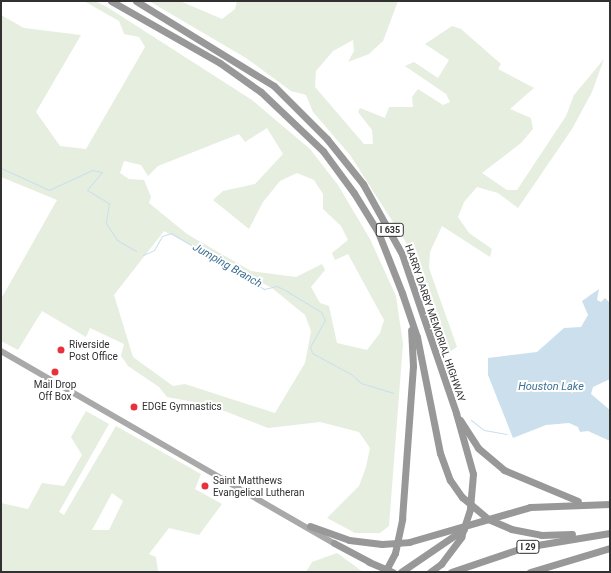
<!DOCTYPE html>
<html>
<head>
<meta charset="utf-8">
<style>
  body { margin:0 }
  #map { position:relative; width:611px; height:573px; overflow:hidden; background:#fff; font-family:Roboto,sans-serif }
  div>[style] { position:absolute }
  .green>* { inset:0; background:#e6eedf }
  .water>* { inset:0; background:#cbdfed }
  .stream>* { height:1px; margin:-0.5px; padding:0 0.5px; transform-origin:0.5px; border-radius:0.5px; background:#cbdfed }
  .major>* { height:5.5px; margin:-2.75px; padding:0 2.75px; transform-origin:2.75px; border-radius:2.75px; background:#a9a9a9 }
  .highway>* { height:7px; margin:-3.5px; padding:0 3.5px; transform-origin:3.5px; border-radius:3.5px; background:#989898 }
  .highway-bridge>* { height:7px; margin:-3.5px; padding:0 3.5px; transform-origin:3.5px; border-radius:3.5px; background:#989898 }
  .dots>* { width:11px; height:11px; translate:-50% -50%; box-sizing:border-box; border:2px solid #fff; border-radius:50% }
  span { translate:-50% -50%; white-space:nowrap; text-align:center; line-height:1.15; -webkit-text-stroke:4px #fff; paint-order:stroke }
  .shield-label span { padding:1px 3px; background:#fff; border:1px solid; border-radius:3px; -webkit-text-stroke-width:0 }
  .shield-label { font-size:9px; color:#313131; font-weight:700 }
  .street-label { font-size:10px; color:#313131 }
  .poi-label { font-size:10px; color:#313131 }
  .left { translate:0 -50%; text-align:left }
  .water-label { font-size:11px; color:#3c7195; font-style:italic }
  .frame { position:absolute; inset:0; border:2px solid #313131; pointer-events:none }
</style>
</head>
<body>
<div id="map">
  <div class="green">
    <div style="clip-path:polygon(evenodd,84px 1px,95px 1px,107px 7px,252px 100px,310px 149px,338px 185px,370px 239px,396px 296px,403px 344px,389px 526px,380px 533px,355px 533px,327px 518px,359px 486px,366px 467px,370px 448px,359px 432px,320px 422px,268px 428px,209px 405px,167px 397px,159px 387px,128px 366px,121px 356px,124px 344px,90px 328px,86px 337px,42px 311px,18px 350px,1px 341px,1px 299px,57px 200px,1px 177px,1px 15px,24px 28px,81px 35px,36px 112px,60px 146px,86px 149px,145px 47px,139px 37px,124px 34px,119px 21px,84px 1px,267px 128px,283px 154px,255px 184px,223px 191px,213px 200px,249px 229px,263px 202px,280px 181px,297px 173px,314px 180px,323px 194px,323px 209px,341px 226px,348px 240px,332px 253px,335px 260px,348px 254px,384px 320px,380px 333px,367px 350px,337px 343px,329px 306px,320px 303px,311px 287px,325px 270px,322px 264px,296px 277px,251px 271px,187px 234px,149px 203px,151px 197px,144px 180px,129px 179px,120px 173px,124px 161px,141px 165px,148px 176px,158px 166px,239px 134px,245px 142px,267px 128px,84px 1px,164px 231px,272px 288px,305px 315px,311px 331px,305px 363px,275px 413px,185px 384px,173px 386px,133px 357px,114px 295px,164px 231px)"></div>
    <div style="clip-path:polygon(149px 1px,180px 1px,222px 19px,235px 9px,237px 1px,398px 1px,383px 41px,369px 54px,348px 62px,354px 51px,353px 40px,333px 51px,316px 71px,315px 87px,364px 144px,373px 144px,372px 130px,358px 112px,360px 108px,385px 118px,389px 107px,413px 107px,412px 97px,418px 89px,443px 105px,450px 102px,446px 94px,405px 66px,414px 62px,438px 78px,449px 60px,425px 44px,452px 26px,461px 29px,501px 64px,498px 69px,534px 88px,510px 109px,531px 118px,533px 129px,521px 143px,482px 173px,507px 190px,517px 190px,566px 116px,574px 95px,604px 59px,592px 92px,572px 129px,518px 208px,498px 193px,477px 187px,464px 202px,458px 217px,469px 233px,492px 249px,490px 257px,442px 226px,430px 252px,429px 268px,457px 347px,445px 355px,407px 244px,350px 155px,313px 112px,306px 95px,291px 91px,246px 58px)"></div>
    <div style="clip-path:polygon(evenodd,86px 411px,109px 424px,59px 512px,64px 515px,116px 426px,201px 474px,195px 489px,222px 504px,199px 535px,169px 528px,149px 554px,156px 557px,158px 572px,1px 572px,1px 503px,28px 509px,42px 483px,64px 486px,82px 455px,71px 437px,86px 411px,112px 493px,123px 501px,109px 530px,92px 530px,112px 493px)"></div>
    <div style="clip-path:polygon(337px 553px,363px 572px,306px 572px,312px 562px)"></div>
  </div>
  <div class="water">
    <div style="clip-path:polygon(599px 289px,597px 300px,601px 302px,605px 298px,610px 303px,610px 379px,593px 387px,591px 394px,610px 410px,610px 441px,588px 431px,580px 432px,578px 427px,569px 423px,546px 425px,513px 438px,488px 375px,488px 358px,537px 352px,564px 328px,581px 327px,588px 315px,582px 301px)"></div>
  </div>
  <div class="stream">
    <div style="left:1px;top:168px;width:53px;rotate:24.6deg"></div>
    <div style="left:49px;top:190px;width:47px;rotate:-24.9deg"></div>
    <div style="left:92px;top:170px;width:10px;rotate:11deg"></div>
    <div style="left:102px;top:172px;width:23px;rotate:130deg"></div>
    <div style="left:87px;top:190px;width:26px;rotate:31deg"></div>
    <div style="left:109px;top:203px;width:20px;rotate:99deg"></div>
    <div style="left:106px;top:223px;width:20px;rotate:57deg"></div>
    <div style="left:117px;top:240px;width:22px;rotate:30deg"></div>
    <div style="left:143px;top:255px;width:12px;rotate:-24deg"></div>
    <div style="left:154px;top:250px;width:16px;rotate:-60deg"></div>
    <div style="left:162px;top:236px;width:9px;rotate:-18deg"></div>
    <div style="left:171px;top:233px;width:109px;rotate:31.1deg"></div>
    <div style="left:264px;top:289px;width:13px;rotate:-13deg"></div>
    <div style="left:277px;top:286px;width:9px;rotate:27deg"></div>
    <div style="left:285px;top:290px;width:42px;rotate:31.4deg"></div>
    <div style="left:321px;top:312px;width:9px;rotate:63deg"></div>
    <div style="left:325px;top:320px;width:31px;rotate:119deg"></div>
    <div style="left:310px;top:347px;width:6px;rotate:72deg"></div>
    <div style="left:312px;top:353px;width:44px;rotate:28.3deg"></div>
    <div style="left:351px;top:374px;width:13px;rotate:42deg"></div>
    <div style="left:361px;top:383px;width:34px;rotate:17deg"></div>
    <div style="left:471px;top:420px;width:16px;rotate:38deg"></div>
    <div style="left:484px;top:430px;width:23px;rotate:10deg"></div>
  </div>
  <div class="major">
    <div style="left:1px;top:351px;width:384px;rotate:30deg"></div>
  </div>
  <div class="highway">
    <div style="left:111px;top:1px;width:125px;rotate:29.6deg"></div>
    <div style="left:220px;top:63px;width:50px;rotate:35.3deg"></div>
    <div style="left:261px;top:92px;width:86px;rotate:43.6deg"></div>
    <div style="left:323px;top:151px;width:52px;rotate:53.6deg"></div>
    <div style="left:354px;top:193px;width:46px;rotate:58.4deg"></div>
    <div style="left:378px;top:232px;width:66px;rotate:68.5deg"></div>
    <div style="left:402px;top:293px;width:46px;rotate:71.2deg"></div>
    <div style="left:417px;top:337px;width:118px;rotate:78.8deg"></div>
    <div style="left:440px;top:453px;width:29px;rotate:70deg"></div>
    <div style="left:450px;top:480px;width:21px;rotate:55deg"></div>
    <div style="left:136px;top:1px;width:162px;rotate:31.6deg"></div>
    <div style="left:274px;top:86px;width:75px;rotate:45deg"></div>
    <div style="left:327px;top:139px;width:58px;rotate:51.3deg"></div>
    <div style="left:363px;top:184px;width:80px;rotate:60.9deg"></div>
    <div style="left:402px;top:254px;width:168px;rotate:71.2deg"></div>
    <div style="left:456px;top:413px;width:63px;rotate:74.4deg"></div>
    <div style="left:473px;top:474px;width:35px;rotate:95deg"></div>
    <div style="left:460px;top:420px;width:33px;rotate:57deg"></div>
    <div style="left:478px;top:448px;width:34px;rotate:40deg"></div>
    <div style="left:504px;top:470px;width:80px;rotate:22.7deg"></div>
    <div style="left:310px;top:526px;width:41px;rotate:19.7deg"></div>
    <div style="left:349px;top:540px;width:33px;rotate:7deg"></div>
    <div style="left:511px;top:529px;width:31px;rotate:11deg"></div>
    <div style="left:541px;top:535px;width:31px;rotate:-2deg"></div>
    <div style="left:409px;top:542px;width:126px;rotate:-16.1deg"></div>
    <div style="left:530px;top:507px;width:80px;rotate:-2.1deg"></div>
    <div style="left:334px;top:543px;width:40px;rotate:28deg"></div>
    <div style="left:385px;top:572px;width:21px;rotate:-62deg"></div>
    <div style="left:395px;top:553px;width:35px;rotate:-78deg"></div>
    <div style="left:402px;top:519px;width:153px;rotate:-85.9deg"></div>
    <div style="left:413px;top:366px;width:36px;rotate:-93deg"></div>
    <div style="left:401px;top:572px;width:76px;rotate:-34.3deg"></div>
    <div style="left:430px;top:572px;width:14px;rotate:-36deg"></div>
    <div style="left:451px;top:572px;width:78px;rotate:-18.7deg"></div>
    <div style="left:525px;top:547px;width:86px;rotate:-9.4deg"></div>
    <div style="left:530px;top:572px;width:84px;rotate:-16.7deg"></div>
  </div>
  <div class="highway-bridge">
    <div style="left:462px;top:497px;width:34px;rotate:40deg"></div>
    <div style="left:488px;top:519px;width:25px;rotate:23deg"></div>
    <div style="left:382px;top:544px;width:27px;rotate:-4deg"></div>
    <div style="left:369px;top:562px;width:26px;rotate:23deg"></div>
    <div style="left:441px;top:564px;width:34px;rotate:-53deg"></div>
    <div style="left:461px;top:537px;width:28px;rotate:-72deg"></div>
  </div>
  <div class="dots">
    <div style="left:61px;top:350px;background:#e9313b"></div>
    <div style="left:55px;top:372px;background:#e9313b"></div>
    <div style="left:134px;top:407px;background:#e9313b"></div>
    <div style="left:205px;top:486px;background:#e9313b"></div>
  </div>
  <div class="shield-label">
    <span style="left:390px;top:230px">I 635</span>
    <span style="left:528px;top:547px">I 29</span>
  </div>
  <div class="street-label">
    <span style="left:435px;top:323px;rotate:71deg">HARRY DARBY MEMORIAL HIGHWAY</span>
  </div>
  <div class="poi-label">
    <span class="left" style="left:69px;top:350px">Riverside<br>Post Office</span>
    <span style="left:55px;top:390px">Mail Drop<br>Off Box</span>
    <span class="left" style="left:142px;top:407px">EDGE Gymnastics</span>
    <span class="left" style="left:213px;top:486px">Saint Matthews<br>Evangelical Lutheran</span>
  </div>
  <div class="water-label">
    <span style="left:227px;top:266px;rotate:30deg">Jumping Branch</span>
    <span style="left:551px;top:387px">Houston Lake</span>
  </div>
  <div class="frame"></div>
</div>
</body>
</html>
